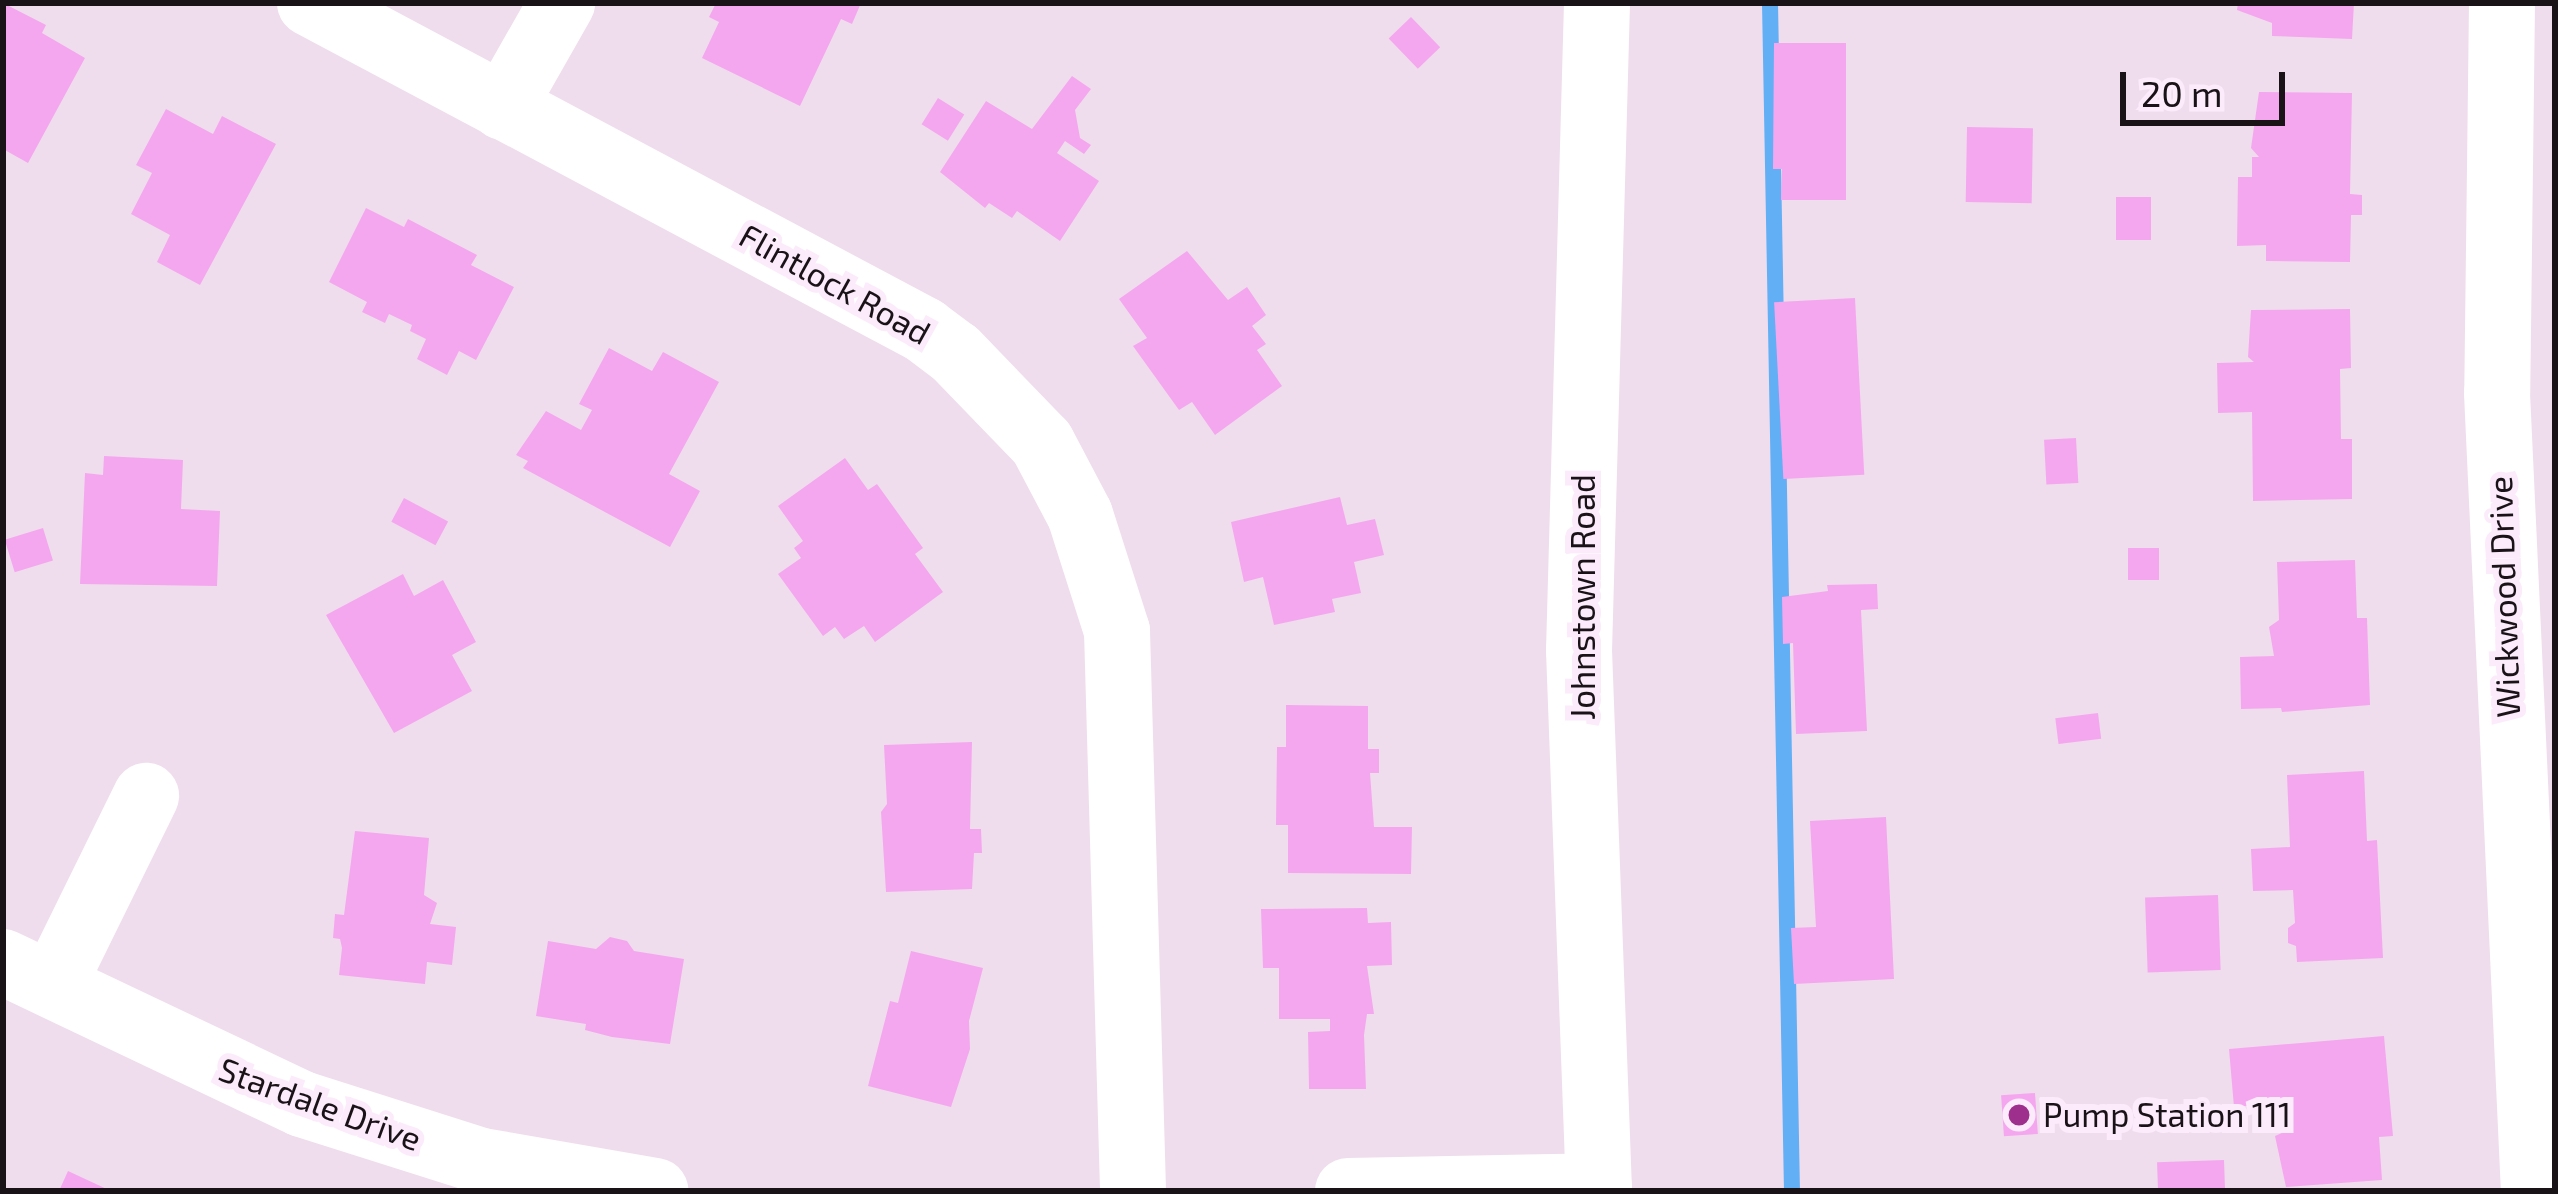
<!DOCTYPE html>
<html>
<head>
<meta charset="utf-8">
<style>
  body { margin:0 }
  #map { position:relative; width:2558px; height:1194px; overflow:hidden; background:#efdded; font-family:"Exo 2",sans-serif }
  div>[style] { position:absolute }
  .stream>* { height:16px; margin:-8px; padding:0 8px; transform-origin:8px; border-radius:8px; background:#62aff5 }
  .building>* { inset:0; background:#f4a7ef; transform-origin:0 0 }
  .minor>* { height:66px; margin:-33px; padding:0 33px; transform-origin:33px; border-radius:33px; background:#fff }
  .secondary>* { height:66px; margin:-33px; padding:0 33px; transform-origin:33px; border-radius:33px; background:#fff }
  .dots>* { width:33px; height:33px; translate:-50% -50%; box-sizing:border-box; border:6px solid #fcebfb; border-radius:50% }
  span { translate:-50% -50%; white-space:nowrap; text-align:center; line-height:1.15; -webkit-text-stroke:12px #fcebfb; paint-order:stroke }
  .street-label { font-size:33px; color:#191318 }
  .poi-label { font-size:33px; color:#191318 }
  .left { translate:0 -50%; text-align:left }
  .frame { position:absolute; inset:0; border:6px solid #191318; pointer-events:none }
  .scale { position:absolute; left:2120px; top:72px; width:165px; height:54px; box-sizing:border-box; border:6px solid #191318; border-top:0; padding-left:15px; font-size:36px; line-height:42px; white-space:nowrap; color:#191318; -webkit-text-stroke:9px #fcebfb; paint-order:stroke }
</style>
</head>
<body>
<div id="map">
  <div class="stream">
    <div style="left:1770px;top:3px;width:1188px;rotate:88.94deg"></div>
  </div>
  <div class="building">
    <div style="clip-path:polygon(3px 3px,46px 25px,42px 33px,85px 58px,28px 163px,3px 149px)"></div>
    <div style="clip-path:polygon(716px 3px,861px 3px,852px 24px,841px 19px,800px 106px,702px 58px,719px 22px,709px 17px)"></div>
    <div style="clip-path:polygon(2238px 3px,2354px 3px,2352px 39px,2272px 36px,2272px 23px,2237px 10px)"></div>
    <div style="left:1411px;top:17px;width:42px;height:31px;rotate:46deg"></div>
    <div style="clip-path:polygon(1774px 43px,1846px 43px,1846px 200px,1781px 200px,1782px 169px,1773px 169px)"></div>
    <div style="clip-path:polygon(1072px 76px,1091px 89px,1075px 110px,1080px 138px,1091px 145px,1084px 154px,1065px 141px,1057px 153px,1099px 181px,1060px 241px,1017px 211px,1012px 218px,989px 203px,985px 208px,940px 172px,986px 101px,1032px 129px)"></div>
    <div style="clip-path:polygon(2259px 92px,2352px 93px,2350px 194px,2362px 195px,2362px 215px,2351px 215px,2350px 262px,2266px 261px,2266px 245px,2237px 246px,2238px 177px,2252px 177px,2252px 157px,2259px 157px,2251px 148px)"></div>
    <div style="left:938px;top:98px;width:31px;height:31px;rotate:32deg"></div>
    <div style="clip-path:polygon(166px 109px,213px 134px,222px 116px,276px 144px,200px 285px,157px 262px,170px 235px,131px 214px,152px 173px,136px 165px)"></div>
    <div style="left:1967px;top:127px;width:66px;height:75px;rotate:1deg"></div>
    <div style="left:2116px;top:197px;width:35px;height:43px"></div>
    <div style="clip-path:polygon(366px 208px,404px 227px,408px 219px,477px 255px,471px 265px,514px 287px,476px 360px,459px 351px,447px 375px,417px 359px,426px 339px,410px 331px,412px 325px,389px 314px,385px 323px,362px 312px,367px 302px,329px 282px)"></div>
    <div style="clip-path:polygon(1187px 251px,1228px 300px,1247px 287px,1266px 315px,1252px 326px,1266px 344px,1257px 350px,1282px 386px,1215px 435px,1192px 402px,1179px 410px,1133px 346px,1147px 338px,1119px 299px)"></div>
    <div style="left:1855px;top:298px;width:177px;height:81px;rotate:87deg"></div>
    <div style="clip-path:polygon(2350px 309px,2351px 368px,2340px 369px,2341px 439px,2352px 439px,2352px 499px,2253px 501px,2252px 412px,2218px 413px,2217px 363px,2254px 362px,2248px 357px,2251px 310px)"></div>
    <div style="clip-path:polygon(609px 348px,652px 371px,663px 352px,719px 382px,669px 474px,700px 491px,670px 547px,523px 468px,528px 461px,516px 455px,546px 411px,581px 430px,592px 410px,579px 404px)"></div>
    <div style="left:2076px;top:438px;width:45px;height:32px;rotate:87deg"></div>
    <div style="clip-path:polygon(104px 456px,183px 460px,181px 509px,220px 511px,217px 586px,80px 584px,85px 473px,103px 475px)"></div>
    <div style="clip-path:polygon(845px 458px,868px 490px,877px 484px,923px 548px,915px 554px,943px 592px,875px 642px,864px 626px,844px 639px,835px 627px,823px 636px,778px 574px,801px 558px,794px 548px,803px 541px,778px 506px)"></div>
    <div style="clip-path:polygon(1340px 497px,1347px 525px,1375px 519px,1384px 555px,1354px 562px,1361px 593px,1332px 599px,1335px 612px,1274px 625px,1263px 577px,1244px 582px,1231px 522px)"></div>
    <div style="left:404px;top:498px;width:50px;height:27px;rotate:28deg"></div>
    <div style="left:43px;top:528px;width:34px;height:40px;rotate:73deg"></div>
    <div style="left:2128px;top:548px;width:31px;height:32px"></div>
    <div style="clip-path:polygon(2355px 560px,2357px 618px,2367px 618px,2370px 705px,2282px 712px,2281px 708px,2241px 709px,2240px 657px,2274px 656px,2269px 627px,2279px 620px,2277px 562px)"></div>
    <div style="clip-path:polygon(403px 574px,414px 596px,443px 580px,476px 642px,452px 655px,472px 691px,394px 733px,326px 615px)"></div>
    <div style="clip-path:polygon(1877px 584px,1878px 609px,1861px 610px,1867px 731px,1796px 734px,1793px 643px,1783px 644px,1782px 597px,1828px 591px,1827px 585px)"></div>
    <div style="clip-path:polygon(1286px 705px,1368px 706px,1368px 749px,1379px 749px,1379px 773px,1370px 773px,1374px 827px,1412px 827px,1411px 874px,1288px 873px,1288px 825px,1276px 825px,1277px 747px,1286px 747px)"></div>
    <div style="left:2098px;top:713px;width:26px;height:43px;rotate:83deg"></div>
    <div style="clip-path:polygon(972px 742px,970px 829px,981px 829px,982px 853px,974px 853px,972px 889px,886px 892px,881px 812px,887px 804px,884px 745px)"></div>
    <div style="clip-path:polygon(2364px 771px,2367px 841px,2377px 840px,2383px 958px,2297px 962px,2296px 946px,2288px 943px,2288px 928px,2295px 923px,2293px 890px,2253px 891px,2251px 849px,2290px 847px,2287px 775px)"></div>
    <div style="clip-path:polygon(1886px 817px,1894px 979px,1794px 984px,1791px 928px,1816px 927px,1810px 821px)"></div>
    <div style="clip-path:polygon(355px 831px,429px 838px,424px 895px,437px 903px,430px 924px,456px 927px,452px 965px,427px 962px,425px 984px,339px 975px,342px 948px,340px 939px,333px 938px,335px 914px,344px 915px)"></div>
    <div style="left:2218px;top:895px;width:75px;height:73px;rotate:88deg"></div>
    <div style="clip-path:polygon(1367px 908px,1368px 923px,1391px 922px,1392px 965px,1367px 966px,1374px 1014px,1367px 1014px,1364px 1035px,1366px 1089px,1309px 1089px,1308px 1032px,1330px 1031px,1330px 1019px,1279px 1019px,1279px 968px,1263px 968px,1261px 909px)"></div>
    <div style="clip-path:polygon(610px 937px,627px 941px,634px 951px,684px 959px,670px 1044px,612px 1037px,585px 1030px,586px 1024px,536px 1016px,548px 941px,596px 949px)"></div>
    <div style="clip-path:polygon(911px 951px,983px 968px,969px 1021px,970px 1049px,951px 1107px,868px 1086px,890px 1001px,898px 1003px)"></div>
    <div style="clip-path:polygon(2384px 1036px,2393px 1136px,2379px 1137px,2382px 1180px,2286px 1187px,2275px 1136px,2291px 1129px,2289px 1102px,2234px 1107px,2229px 1049px)"></div>
    <div style="left:2035px;top:1093px;width:41px;height:34px;rotate:86deg"></div>
    <div style="left:2224px;top:1160px;width:31px;height:67px;rotate:88deg"></div>
    <div style="clip-path:polygon(68px 1171px,111px 1191px,59px 1191px)"></div>
  </div>
  <div class="minor">
    <div style="left:310px;top:3px;width:696px;rotate:28.04deg"></div>
    <div style="left:924px;top:330px;width:39px;rotate:37deg"></div>
    <div style="left:955px;top:353px;width:125px;rotate:46deg"></div>
    <div style="left:1042px;top:443px;width:81px;rotate:62.2deg"></div>
    <div style="left:1080px;top:515px;width:122px;rotate:72.3deg"></div>
    <div style="left:1117px;top:631px;width:560px;rotate:88.36deg"></div>
    <div style="left:2502px;top:3px;width:390px;rotate:90.7deg"></div>
    <div style="left:2497px;top:393px;width:799px;rotate:87.35deg"></div>
    <div style="left:503px;top:107px;width:120px;rotate:-60.4deg"></div>
    <div style="left:3px;top:962px;width:331px;rotate:25.4deg"></div>
    <div style="left:302px;top:1104px;width:189px;rotate:17.6deg"></div>
    <div style="left:482px;top:1161px;width:176px;rotate:9.8deg"></div>
    <div style="left:53px;top:985px;width:211px;rotate:-63.8deg"></div>
    <div style="left:1348px;top:1191px;width:251px;rotate:-1.1deg"></div>
  </div>
  <div class="secondary">
    <div style="left:1597px;top:3px;width:647px;rotate:91.59deg"></div>
    <div style="left:1579px;top:650px;width:541px;rotate:87.88deg"></div>
  </div>
  <div class="dots">
    <div style="left:2019px;top:1115px;background:#9f2f8d"></div>
  </div>
  <div class="street-label">
    <span style="left:835px;top:284px;rotate:29deg">Flintlock Road</span>
    <span style="left:1583px;top:597px;rotate:-90deg">Johnstown Road</span>
    <span style="left:2504px;top:597px;rotate:-92deg">Wickwood Drive</span>
    <span style="left:320px;top:1104px;rotate:20deg">Stardale Drive</span>
  </div>
  <div class="poi-label">
    <span class="left" style="left:2043px;top:1115px">Pump Station 111</span>
  </div>
  <div class="frame"></div>
  <div class="scale">20 m</div>
</div>
</body>
</html>
